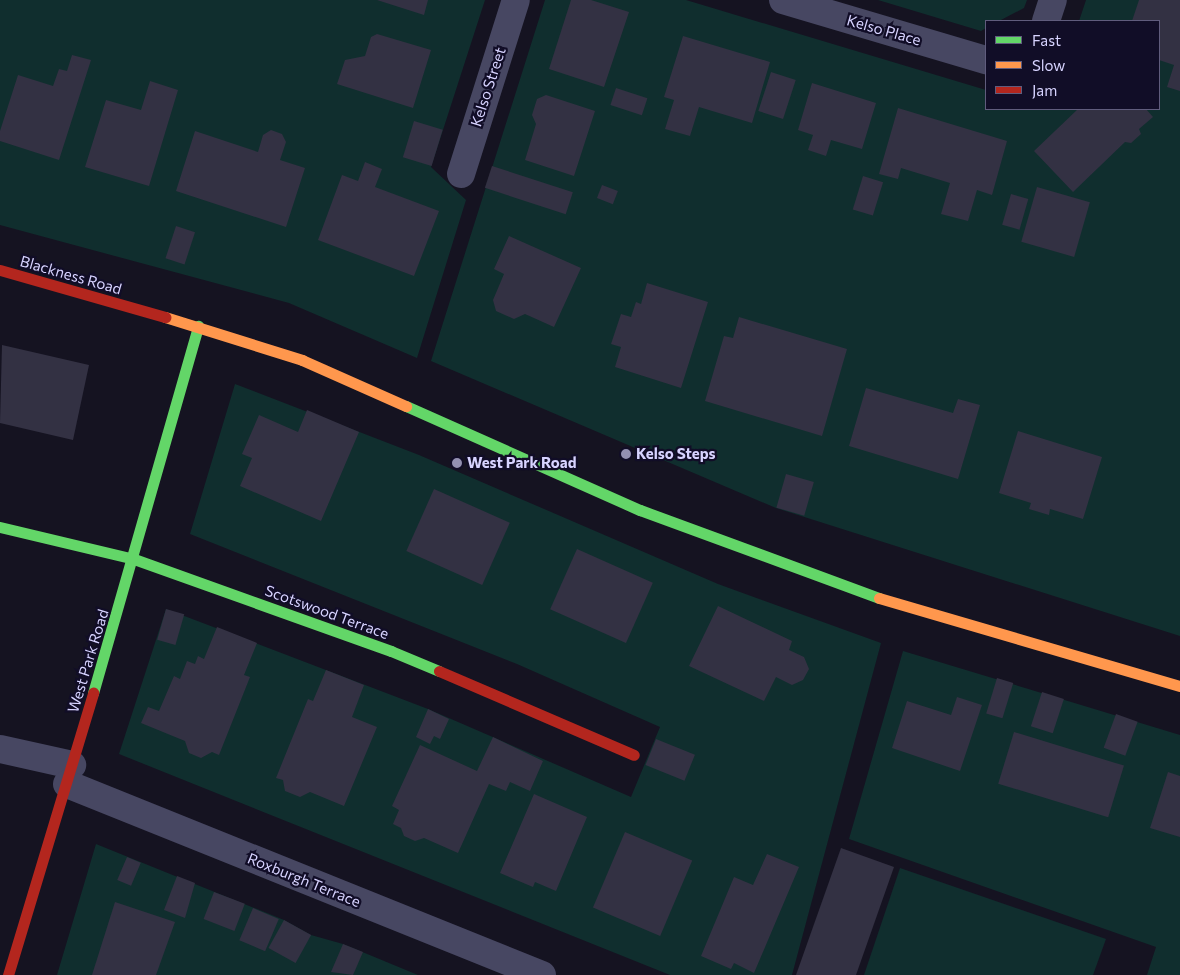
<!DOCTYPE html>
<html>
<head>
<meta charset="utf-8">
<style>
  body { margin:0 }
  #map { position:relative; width:1180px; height:975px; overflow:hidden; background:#151321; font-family:Commissioner,sans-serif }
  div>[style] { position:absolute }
  .green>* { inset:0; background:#102e2e }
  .building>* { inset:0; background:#333143; transform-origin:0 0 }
  .street>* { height:28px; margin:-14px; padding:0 14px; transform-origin:14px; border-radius:14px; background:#474762 }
  .fast>* { height:11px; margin:-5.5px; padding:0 5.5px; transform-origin:5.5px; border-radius:5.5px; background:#63d668 }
  .slow>* { height:11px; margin:-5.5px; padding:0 5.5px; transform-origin:5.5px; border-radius:5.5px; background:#ff974d }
  .jam>* { height:11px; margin:-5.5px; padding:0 5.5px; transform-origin:5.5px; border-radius:5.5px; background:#b3261e }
  .dots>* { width:14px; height:14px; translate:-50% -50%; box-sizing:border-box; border:2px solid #110d27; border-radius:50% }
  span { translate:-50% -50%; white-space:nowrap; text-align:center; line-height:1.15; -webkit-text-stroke:4.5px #110d27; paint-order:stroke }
  .street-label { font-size:15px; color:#d7d3ff }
  .poi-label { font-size:15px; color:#d7d3ff; font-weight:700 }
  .left { translate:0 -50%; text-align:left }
  .legend { position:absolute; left:985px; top:20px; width:175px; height:90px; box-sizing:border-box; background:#110d27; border:1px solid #605c7d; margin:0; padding:6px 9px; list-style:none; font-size:15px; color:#d7d3ff }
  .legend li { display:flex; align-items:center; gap:10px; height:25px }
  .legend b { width:25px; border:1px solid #605c7d }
</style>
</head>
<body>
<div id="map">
  <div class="green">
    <div style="clip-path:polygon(0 0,485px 0,431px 167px,466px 200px,417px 358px,289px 303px,0 225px)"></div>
    <div style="clip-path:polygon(545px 0,686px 0,986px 90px,986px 109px,1159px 109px,1159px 21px,1079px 21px,1086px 0,1180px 0,1180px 636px,776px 508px,431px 361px)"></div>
    <div style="clip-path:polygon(878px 0,1027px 0,1024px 8px,999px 21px,986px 21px,986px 28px,981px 31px)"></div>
    <div style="clip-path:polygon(235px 384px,419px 455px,718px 584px,881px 643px,792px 975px,670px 975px,119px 754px,166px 609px,428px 709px,631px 797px,660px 727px,517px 664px,190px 534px)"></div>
    <div style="clip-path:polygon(903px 651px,1180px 735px,1180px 975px,1147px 975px,1156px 947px,849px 839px)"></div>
    <div style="clip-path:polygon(96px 844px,284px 920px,311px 935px,343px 944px,418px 975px,57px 975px)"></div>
    <div style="clip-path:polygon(900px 868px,1106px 939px,1093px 975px,864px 975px)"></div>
  </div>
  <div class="building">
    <div style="clip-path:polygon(377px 0,428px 0,424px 15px)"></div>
    <div style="clip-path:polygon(571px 0,591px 0,629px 12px,604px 87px,549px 69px)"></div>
    <div style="clip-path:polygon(1139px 0,1180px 0,1180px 91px,1167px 87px,1174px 65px,1159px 60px,1159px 21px,1132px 21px)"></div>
    <div style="clip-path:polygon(377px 34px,431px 50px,413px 108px,337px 84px,345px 60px,365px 56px,371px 37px)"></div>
    <div style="clip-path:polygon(683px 36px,770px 62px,752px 123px,699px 107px,690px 136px,665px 129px,674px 100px,664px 97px)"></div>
    <div style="clip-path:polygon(72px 55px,91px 60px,59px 160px,0 141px,0 131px,18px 75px,53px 86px,59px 69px,67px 71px)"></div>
    <div style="left:771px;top:72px;width:26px;height:41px;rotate:18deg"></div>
    <div style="clip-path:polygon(150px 81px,178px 90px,149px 186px,85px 167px,106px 100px,141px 110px)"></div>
    <div style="clip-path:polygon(812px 83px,876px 103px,862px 149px,831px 140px,826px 156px,808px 150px,813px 135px,798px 130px)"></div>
    <div style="left:616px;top:88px;width:33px;height:18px;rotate:18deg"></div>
    <div style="clip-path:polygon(546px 95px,595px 111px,574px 176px,525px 160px,536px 124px,532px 115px,537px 99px)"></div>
    <div style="clip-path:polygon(898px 108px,1007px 141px,992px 195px,977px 190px,968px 221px,941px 214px,950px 183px,901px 168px,898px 179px,879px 174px)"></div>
    <div style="clip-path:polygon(1078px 109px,1146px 109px,1153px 117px,1139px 129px,1141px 134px,1131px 143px,1125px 142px,1073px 192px,1034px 151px)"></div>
    <div style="left:414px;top:121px;width:30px;height:38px;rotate:17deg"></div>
    <div style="clip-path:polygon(271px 130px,282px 134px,286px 142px,280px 160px,305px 168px,286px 227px,176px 191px,195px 131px,258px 152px,263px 135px)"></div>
    <div style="clip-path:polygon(365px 162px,382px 169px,375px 187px,439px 211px,414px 276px,318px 240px,342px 175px,358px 181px)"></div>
    <div style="left:492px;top:166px;width:85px;height:23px;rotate:18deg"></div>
    <div style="left:863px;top:176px;width:21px;height:35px;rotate:17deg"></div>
    <div style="left:602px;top:185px;width:17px;height:14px;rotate:21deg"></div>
    <div style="left:1037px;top:187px;width:55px;height:57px;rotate:16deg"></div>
    <div style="left:1011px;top:194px;width:18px;height:32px;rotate:16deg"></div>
    <div style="left:176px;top:226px;width:20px;height:34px;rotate:18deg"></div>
    <div style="clip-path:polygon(509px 236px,581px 268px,554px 327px,525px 314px,514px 319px,496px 311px,493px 300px,504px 274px,494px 269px)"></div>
    <div style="clip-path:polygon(647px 283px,708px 302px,681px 388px,615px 367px,621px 347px,611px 344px,621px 314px,631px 317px,636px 302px,641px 304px)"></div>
    <div style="clip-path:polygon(739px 317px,847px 349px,822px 436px,705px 401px,724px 336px,733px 338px)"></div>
    <div style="clip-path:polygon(2px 345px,89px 365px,73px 440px,0 423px)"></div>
    <div style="clip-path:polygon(866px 388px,953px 413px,958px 399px,980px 405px,958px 479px,849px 446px)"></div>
    <div style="clip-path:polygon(307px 410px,359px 432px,321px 521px,240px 486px,252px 458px,242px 454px,259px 415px,298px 432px)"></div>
    <div style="clip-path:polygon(1018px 431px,1102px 457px,1083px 519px,1050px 509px,1049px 515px,1029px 509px,1031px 503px,999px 493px)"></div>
    <div style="left:786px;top:474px;width:29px;height:35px;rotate:16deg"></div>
    <div style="left:434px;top:489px;width:83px;height:68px;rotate:24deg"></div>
    <div style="left:577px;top:549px;width:83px;height:66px;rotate:24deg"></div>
    <div style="clip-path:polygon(718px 606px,792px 641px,789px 650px,804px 657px,809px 669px,803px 680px,792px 685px,776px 677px,764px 701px,689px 666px)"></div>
    <div style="left:166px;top:609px;width:19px;height:32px;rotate:16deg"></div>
    <div style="clip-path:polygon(217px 627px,257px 643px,244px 675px,250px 677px,219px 755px,212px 752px,201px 758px,189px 753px,185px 741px,141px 723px,148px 707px,159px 711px,174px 676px,180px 679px,187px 661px,195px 664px,198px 656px,204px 659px)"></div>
    <div style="clip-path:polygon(326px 670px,364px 685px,352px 717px,377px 727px,344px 806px,310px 792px,300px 797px,285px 791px,283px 780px,276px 778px,308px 699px,313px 701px)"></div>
    <div style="left:997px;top:678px;width:17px;height:37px;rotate:17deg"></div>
    <div style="left:1042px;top:692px;width:23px;height:36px;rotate:18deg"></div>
    <div style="clip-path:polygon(957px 697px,982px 705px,960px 771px,892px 748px,907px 701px,951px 715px)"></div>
    <div style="clip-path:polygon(428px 709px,449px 719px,440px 739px,434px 736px,430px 744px,416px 737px)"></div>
    <div style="left:1116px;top:714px;width:23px;height:36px;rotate:20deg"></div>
    <div style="left:1014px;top:732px;width:115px;height:54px;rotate:17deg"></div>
    <div style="clip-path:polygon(493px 737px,543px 761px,530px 791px,510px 782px,506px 791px,489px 784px,458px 853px,424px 838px,415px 841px,404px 836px,401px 828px,393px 824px,399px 810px,392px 806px,420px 745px,477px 771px)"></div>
    <div style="left:656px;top:739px;width:42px;height:28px;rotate:22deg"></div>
    <div style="clip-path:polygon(1168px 772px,1180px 776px,1180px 837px,1150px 828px)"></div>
    <div style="clip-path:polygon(534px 794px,587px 817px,556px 891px,535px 882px,533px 887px,500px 873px)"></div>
    <div style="left:625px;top:832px;width:73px;height:82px;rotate:23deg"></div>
    <div style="clip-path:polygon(841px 848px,894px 867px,856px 975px,796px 975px)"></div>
    <div style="clip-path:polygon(767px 854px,799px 867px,754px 973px,734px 963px,731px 969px,701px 956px,734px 877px,753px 885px)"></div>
    <div style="left:127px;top:857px;width:15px;height:25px;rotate:23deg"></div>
    <div style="clip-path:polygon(177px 876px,195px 883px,185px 918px,164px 910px)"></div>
    <div style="left:214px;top:892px;width:33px;height:29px;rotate:21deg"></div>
    <div style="clip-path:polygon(115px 902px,175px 922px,156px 975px,92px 975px)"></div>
    <div style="left:253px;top:908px;width:28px;height:35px;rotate:23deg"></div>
    <div style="left:284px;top:920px;width:31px;height:32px;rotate:29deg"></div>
    <div style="clip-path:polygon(343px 944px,363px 952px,353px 975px,331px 972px)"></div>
  </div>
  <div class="street">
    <div style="left:783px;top:0;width:212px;rotate:16.5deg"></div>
    <div style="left:1046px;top:21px;width:22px;rotate:-72deg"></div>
    <div style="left:461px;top:174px;width:182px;rotate:-72.5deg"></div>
    <div style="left:0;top:749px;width:74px;rotate:12.5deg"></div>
    <div style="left:67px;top:784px;width:512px;rotate:21.91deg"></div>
  </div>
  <div class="fast">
    <div style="left:406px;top:406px;width:256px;rotate:24deg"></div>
    <div style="left:640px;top:510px;width:255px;rotate:20.2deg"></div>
    <div style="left:0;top:527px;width:138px;rotate:13.4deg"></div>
    <div style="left:134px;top:559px;width:273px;rotate:19.7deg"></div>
    <div style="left:391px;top:651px;width:52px;rotate:22.6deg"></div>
    <div style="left:93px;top:693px;width:382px;rotate:-74deg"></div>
  </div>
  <div class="slow">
    <div style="left:165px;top:317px;width:144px;rotate:17.4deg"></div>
    <div style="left:302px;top:360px;width:114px;rotate:23.9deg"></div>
    <div style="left:879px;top:598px;width:314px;rotate:16.3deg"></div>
  </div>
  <div class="jam">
    <div style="left:0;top:270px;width:172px;rotate:15.9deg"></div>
    <div style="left:439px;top:671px;width:212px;rotate:23.3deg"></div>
    <div style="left:8px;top:975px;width:295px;rotate:-73.2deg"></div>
  </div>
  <div class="dots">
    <div style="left:626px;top:454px;background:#9390b1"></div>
    <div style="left:457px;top:463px;background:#9390b1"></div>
  </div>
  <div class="street-label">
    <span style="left:884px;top:30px;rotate:16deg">Kelso Place</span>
    <span style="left:488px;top:87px;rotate:-72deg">Kelso Street</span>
    <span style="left:71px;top:275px;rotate:16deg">Blackness Road</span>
    <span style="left:327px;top:612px;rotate:20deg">Scotswood Terrace</span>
    <span style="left:88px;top:661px;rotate:-73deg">West Park Road</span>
    <span style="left:304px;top:880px;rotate:22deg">Roxburgh Terrace</span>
  </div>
  <div class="poi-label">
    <span class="left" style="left:636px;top:454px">Kelso Steps</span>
    <span class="left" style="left:467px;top:463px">West Park Road</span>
  </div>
  <ul class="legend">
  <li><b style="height:6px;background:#63d668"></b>Fast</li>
  <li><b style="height:6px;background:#ff974d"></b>Slow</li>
  <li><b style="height:6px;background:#b3261e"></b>Jam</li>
  </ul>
</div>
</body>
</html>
